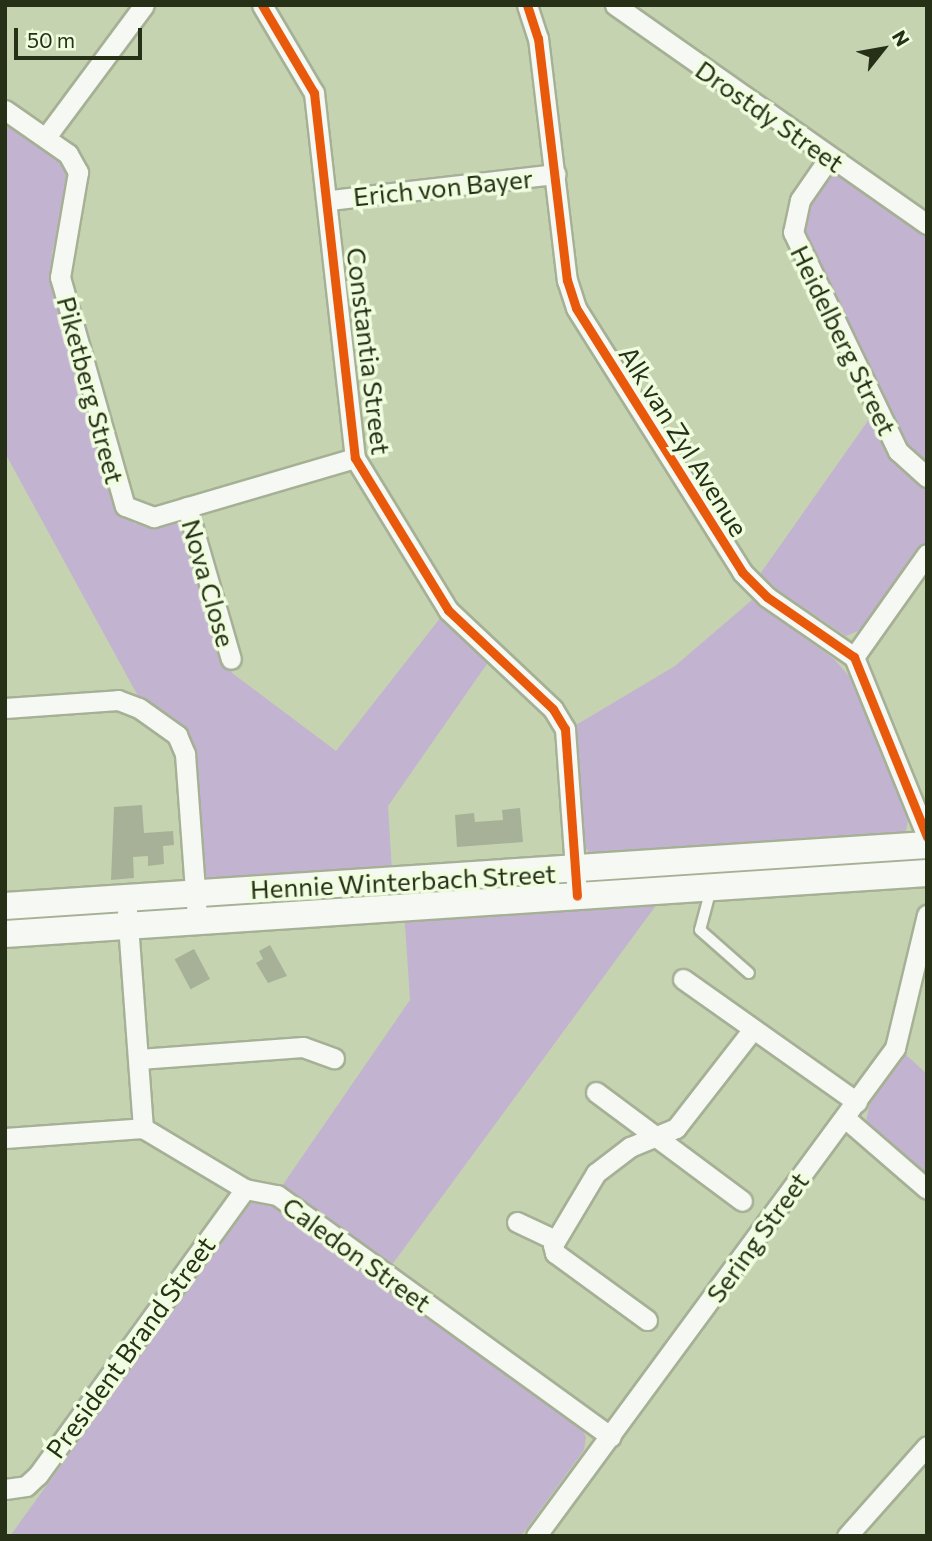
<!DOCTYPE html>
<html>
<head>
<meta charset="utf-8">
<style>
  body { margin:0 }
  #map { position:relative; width:932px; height:1541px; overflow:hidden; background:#c5d3b1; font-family:Commissioner,sans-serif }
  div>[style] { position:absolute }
  .green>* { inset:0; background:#c2b3d0 }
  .building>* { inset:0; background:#a7b197; transform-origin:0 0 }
  .roads { filter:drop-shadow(2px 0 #a5b095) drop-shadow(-2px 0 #a5b095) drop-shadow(0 2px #a5b095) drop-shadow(0 -2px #a5b095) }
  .lane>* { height:10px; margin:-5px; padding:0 5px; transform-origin:5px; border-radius:5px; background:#f6f8f3 }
  .street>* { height:19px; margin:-9.5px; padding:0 9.5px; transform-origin:9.5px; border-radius:9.5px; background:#f6f8f3 }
  .secondary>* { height:26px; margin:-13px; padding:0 13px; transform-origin:13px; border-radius:13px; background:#f6f8f3 }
  .cycleway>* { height:9px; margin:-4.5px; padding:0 4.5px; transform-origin:4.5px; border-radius:4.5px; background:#e8590c }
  span { translate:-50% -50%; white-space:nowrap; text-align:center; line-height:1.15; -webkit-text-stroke:7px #f0fdde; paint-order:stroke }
  .street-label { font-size:26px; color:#263017 }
  .frame { position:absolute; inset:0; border:7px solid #263017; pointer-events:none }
  .north { position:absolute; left:848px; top:14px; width:70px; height:70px; -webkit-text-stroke:5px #f0fdde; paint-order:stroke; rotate:59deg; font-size:19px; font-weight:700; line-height:28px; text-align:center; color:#263017 }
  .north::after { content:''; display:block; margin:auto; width:24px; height:32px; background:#263017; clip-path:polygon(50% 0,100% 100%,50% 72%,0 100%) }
  .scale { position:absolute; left:14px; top:28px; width:128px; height:32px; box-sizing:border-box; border:4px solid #263017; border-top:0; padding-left:9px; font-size:21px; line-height:24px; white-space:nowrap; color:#263017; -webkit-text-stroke:5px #f0fdde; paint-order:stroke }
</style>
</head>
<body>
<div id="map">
  <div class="green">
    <div style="clip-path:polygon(5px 120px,63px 161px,71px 182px,52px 252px,51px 276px,113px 502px,135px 524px,184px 523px,232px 673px,336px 751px,441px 617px,489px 661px,388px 806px,392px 871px,211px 881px,203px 874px,189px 735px,138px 696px,5px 453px)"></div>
    <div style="clip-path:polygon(839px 175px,927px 235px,927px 465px,906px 448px,801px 231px,803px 210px,826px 179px)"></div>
    <div style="clip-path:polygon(872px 415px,888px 457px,927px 491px,927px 541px,865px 628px,846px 636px,758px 577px)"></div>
    <div style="clip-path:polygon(752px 600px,834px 659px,849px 676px,909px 813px,906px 831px,901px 836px,590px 854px,582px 843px,576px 725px,675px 666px)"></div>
    <div style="clip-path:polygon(660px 900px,391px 1266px,282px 1186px,410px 1000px,404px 910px)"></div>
    <div style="clip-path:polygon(905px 1054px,927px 1074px,927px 1181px,866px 1121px,870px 1103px)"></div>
    <div style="clip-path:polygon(253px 1200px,268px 1200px,579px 1425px,586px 1437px,584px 1450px,521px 1536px,10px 1536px)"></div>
  </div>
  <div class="building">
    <div style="clip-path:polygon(142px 805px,144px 833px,173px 831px,174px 845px,163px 846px,164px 864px,148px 866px,148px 856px,133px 857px,134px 878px,111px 880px,114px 807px)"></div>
    <div style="clip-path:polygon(520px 808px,523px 842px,457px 847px,455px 815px,474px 813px,475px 822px,503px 820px,502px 810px)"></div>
    <div style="clip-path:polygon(270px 945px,287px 976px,268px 983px,256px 963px,263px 959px,259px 951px)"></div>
    <div style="left:194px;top:949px;width:34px;height:22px;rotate:62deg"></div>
  </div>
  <div class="roads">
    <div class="lane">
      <div style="left:711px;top:889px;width:42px;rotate:105deg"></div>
      <div style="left:700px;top:930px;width:65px;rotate:41.3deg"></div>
    </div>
    <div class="street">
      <div style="left:262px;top:5px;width:102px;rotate:59.4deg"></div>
      <div style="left:314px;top:93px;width:367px;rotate:83.6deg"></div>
      <div style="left:355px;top:458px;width:178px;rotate:58.5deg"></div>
      <div style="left:448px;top:610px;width:144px;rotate:43.3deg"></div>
      <div style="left:553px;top:709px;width:23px;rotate:59deg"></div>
      <div style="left:565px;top:729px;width:167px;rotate:85.9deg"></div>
      <div style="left:527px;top:5px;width:35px;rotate:72deg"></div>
      <div style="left:538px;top:38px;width:244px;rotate:83.2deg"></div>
      <div style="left:567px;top:280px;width:29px;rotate:72deg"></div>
      <div style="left:576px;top:308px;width:312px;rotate:57.8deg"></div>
      <div style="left:742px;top:572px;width:35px;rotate:45deg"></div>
      <div style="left:767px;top:597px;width:106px;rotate:34.6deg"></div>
      <div style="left:854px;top:657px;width:194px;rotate:67.9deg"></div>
      <div style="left:615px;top:5px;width:381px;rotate:35.1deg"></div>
      <div style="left:5px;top:110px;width:77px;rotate:34.9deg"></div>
      <div style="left:68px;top:154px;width:21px;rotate:61deg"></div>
      <div style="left:78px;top:172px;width:107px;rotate:99.7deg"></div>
      <div style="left:60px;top:277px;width:238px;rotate:74.2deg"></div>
      <div style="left:125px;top:506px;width:31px;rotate:21deg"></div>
      <div style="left:154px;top:517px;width:209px;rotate:-16.4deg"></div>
      <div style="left:46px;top:137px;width:164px;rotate:-53.4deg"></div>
      <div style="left:829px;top:158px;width:51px;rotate:124.6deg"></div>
      <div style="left:800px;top:200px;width:33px;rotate:102deg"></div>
      <div style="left:793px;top:232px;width:243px;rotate:64.4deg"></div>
      <div style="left:898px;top:451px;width:39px;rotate:42deg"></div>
      <div style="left:330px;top:200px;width:227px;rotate:-6.6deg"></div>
      <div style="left:187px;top:507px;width:158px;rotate:73.9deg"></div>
      <div style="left:854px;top:657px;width:126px;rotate:-54.7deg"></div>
      <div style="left:5px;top:708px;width:113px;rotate:-4deg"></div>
      <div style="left:118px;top:700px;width:22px;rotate:21deg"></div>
      <div style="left:139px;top:708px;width:47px;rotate:35.4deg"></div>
      <div style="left:177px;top:735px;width:21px;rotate:67deg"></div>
      <div style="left:185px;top:754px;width:165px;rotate:85.8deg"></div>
      <div style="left:126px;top:897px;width:232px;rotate:85.8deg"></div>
      <div style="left:683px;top:979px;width:213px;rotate:35.3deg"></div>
      <div style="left:139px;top:1059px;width:164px;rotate:-4.2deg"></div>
      <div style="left:303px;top:1047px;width:33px;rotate:20deg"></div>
      <div style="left:596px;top:1092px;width:182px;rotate:36.7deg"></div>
      <div style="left:845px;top:1118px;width:108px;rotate:40.9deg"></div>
      <div style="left:143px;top:1128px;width:119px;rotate:30.9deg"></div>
      <div style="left:245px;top:1189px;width:33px;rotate:11deg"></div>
      <div style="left:277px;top:1195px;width:412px;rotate:35.9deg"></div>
      <div style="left:5px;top:1138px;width:138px;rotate:-4.1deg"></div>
      <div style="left:517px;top:1222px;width:42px;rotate:25.3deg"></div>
      <div style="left:647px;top:1320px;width:114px;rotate:-143.9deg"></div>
      <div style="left:555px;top:1253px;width:8px;rotate:-104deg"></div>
      <div style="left:553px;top:1245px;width:84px;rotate:-59.2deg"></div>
      <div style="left:596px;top:1173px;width:43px;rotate:-37.4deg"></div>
      <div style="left:630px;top:1147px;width:50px;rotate:-22.4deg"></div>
      <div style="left:676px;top:1128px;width:125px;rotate:-52.1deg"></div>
      <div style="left:5px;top:1489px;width:21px;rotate:-8deg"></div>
      <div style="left:26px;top:1486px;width:16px;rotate:-43deg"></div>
      <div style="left:38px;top:1475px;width:353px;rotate:-54.1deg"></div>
      <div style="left:536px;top:1536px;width:606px;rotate:-53.66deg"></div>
      <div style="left:895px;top:1048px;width:137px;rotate:-76.5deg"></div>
      <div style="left:847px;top:1536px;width:120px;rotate:-48.4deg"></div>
    </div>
    <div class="secondary">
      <div style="left:5px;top:906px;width:924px;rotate:-3.79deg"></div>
      <div style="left:5px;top:934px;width:924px;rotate:-3.79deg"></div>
    </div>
  </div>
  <div class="cycleway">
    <div style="left:262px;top:5px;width:102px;rotate:59.4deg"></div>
    <div style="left:314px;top:93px;width:367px;rotate:83.6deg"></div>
    <div style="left:355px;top:458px;width:178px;rotate:58.5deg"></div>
    <div style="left:448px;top:610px;width:144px;rotate:43.3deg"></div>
    <div style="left:553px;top:709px;width:23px;rotate:59deg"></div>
    <div style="left:565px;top:729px;width:167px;rotate:85.9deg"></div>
    <div style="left:527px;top:5px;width:35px;rotate:72deg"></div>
    <div style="left:538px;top:38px;width:244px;rotate:83.2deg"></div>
    <div style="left:567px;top:280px;width:29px;rotate:72deg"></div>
    <div style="left:576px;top:308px;width:312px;rotate:57.8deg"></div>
    <div style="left:742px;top:572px;width:35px;rotate:45deg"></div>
    <div style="left:767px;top:597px;width:106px;rotate:34.6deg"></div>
    <div style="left:854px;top:657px;width:194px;rotate:67.9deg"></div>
  </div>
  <div class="street-label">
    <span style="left:770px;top:116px;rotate:35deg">Drostdy Street</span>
    <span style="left:443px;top:187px;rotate:-6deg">Erich von Bayer</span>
    <span style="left:844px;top:340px;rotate:64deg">Heidelberg Street</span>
    <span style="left:369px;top:351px;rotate:83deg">Constantia Street</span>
    <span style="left:91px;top:390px;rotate:75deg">Piketberg Street</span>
    <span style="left:684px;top:441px;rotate:58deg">Alk van Zyl Avenue</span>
    <span style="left:209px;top:583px;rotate:74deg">Nova Close</span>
    <span style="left:403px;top:881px;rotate:-3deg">Hennie Winterbach Street</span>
    <span style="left:757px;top:1237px;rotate:-54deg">Sering Street</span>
    <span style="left:357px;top:1254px;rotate:36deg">Caledon Street</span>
    <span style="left:130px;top:1347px;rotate:-54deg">President Brand Street</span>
  </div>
  <div class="frame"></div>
  <div class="north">N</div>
  <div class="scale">50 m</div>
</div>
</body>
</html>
